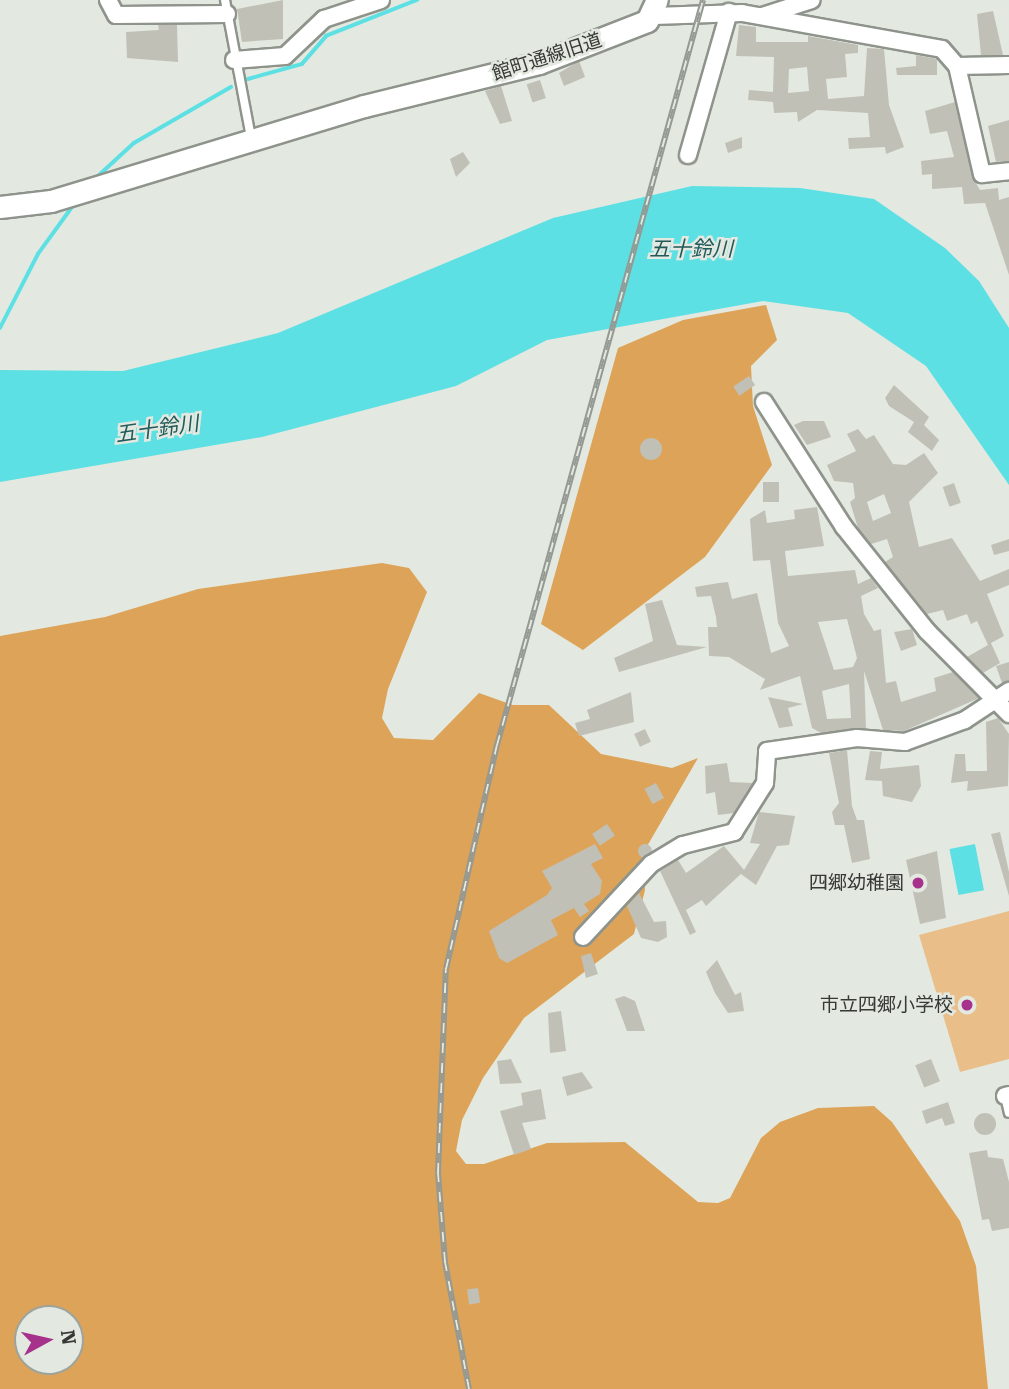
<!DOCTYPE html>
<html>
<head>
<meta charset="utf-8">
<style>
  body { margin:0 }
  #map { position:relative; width:1009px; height:1389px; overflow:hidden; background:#e3e9e0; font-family:"Roboto Serif","Noto Sans JP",serif }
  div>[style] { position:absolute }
  .green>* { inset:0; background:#e9be88 }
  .forest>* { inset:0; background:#dda459 }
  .water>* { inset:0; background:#5de0e3; transform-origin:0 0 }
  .stream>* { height:3.5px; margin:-1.75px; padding:0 1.75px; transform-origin:1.75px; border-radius:1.75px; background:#5de0e3 }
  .building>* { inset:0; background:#c1c0b6; transform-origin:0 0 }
  .round { border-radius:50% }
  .roads { filter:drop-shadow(2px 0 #8e948b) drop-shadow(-2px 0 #8e948b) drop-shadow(0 2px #8e948b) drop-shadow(0 -2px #8e948b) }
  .lane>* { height:8px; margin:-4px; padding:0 4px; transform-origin:4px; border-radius:4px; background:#fff }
  .street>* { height:16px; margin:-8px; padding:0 8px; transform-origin:8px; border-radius:8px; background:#fff }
  .secondary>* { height:21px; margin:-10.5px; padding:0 10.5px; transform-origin:10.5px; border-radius:10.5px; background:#fff }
  .rail>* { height:6px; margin-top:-3px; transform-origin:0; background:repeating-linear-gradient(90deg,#e3e9e0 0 10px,#959993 0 20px); box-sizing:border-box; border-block:2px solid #959993 }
  .dots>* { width:19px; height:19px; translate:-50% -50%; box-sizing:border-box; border:4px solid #e3e9e0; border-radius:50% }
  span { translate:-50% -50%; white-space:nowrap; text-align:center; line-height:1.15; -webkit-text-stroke:5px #e3e9e0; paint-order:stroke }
  .street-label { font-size:19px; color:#373936 }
  .poi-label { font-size:19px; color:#373936 }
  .right { translate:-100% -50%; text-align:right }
  .water-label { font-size:21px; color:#22595a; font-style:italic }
  .north { position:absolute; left:14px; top:1305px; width:70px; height:70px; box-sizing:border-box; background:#e3e9e0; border:2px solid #9ea39c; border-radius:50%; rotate:82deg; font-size:19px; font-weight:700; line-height:28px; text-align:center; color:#373936 }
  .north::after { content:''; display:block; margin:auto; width:24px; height:32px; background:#a7328b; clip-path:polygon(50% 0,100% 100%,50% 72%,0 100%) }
</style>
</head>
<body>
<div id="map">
  <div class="green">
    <div style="clip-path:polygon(1009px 911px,1009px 1059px,960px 1072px,919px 935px)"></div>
  </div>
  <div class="forest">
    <div style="clip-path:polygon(766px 305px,777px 340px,751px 366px,753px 406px,772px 465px,705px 557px,583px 650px,541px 624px,618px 348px,683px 320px)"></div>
    <div style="clip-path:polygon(evenodd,382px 563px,409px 568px,427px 592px,388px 689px,382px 718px,394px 738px,433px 740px,479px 693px,513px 705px,549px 705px,601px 754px,672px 768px,698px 758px,642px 855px,645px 890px,634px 934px,524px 1018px,483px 1078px,462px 1120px,456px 1151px,466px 1164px,484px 1164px,547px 1143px,625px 1142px,698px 1202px,718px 1203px,730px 1198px,761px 1138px,780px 1122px,818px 1108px,874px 1106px,892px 1122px,960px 1221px,976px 1266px,988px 1389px,0 1389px,0 636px,105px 617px,198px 589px,382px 563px,28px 1319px,70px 1319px,70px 1361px,28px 1361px,28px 1319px)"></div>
  </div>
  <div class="water">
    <div style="clip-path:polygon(692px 186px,800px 188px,874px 199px,945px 248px,979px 281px,1009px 328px,1009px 485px,926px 366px,848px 313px,763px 301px,547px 340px,456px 386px,262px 437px,0 482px,0 370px,123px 371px,278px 333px,553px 218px)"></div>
    <div style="left:975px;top:844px;width:47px;height:26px;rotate:79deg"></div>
  </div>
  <div class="stream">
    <div style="left:248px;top:79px;width:56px;rotate:-15.5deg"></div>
    <div style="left:302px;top:64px;width:37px;rotate:-49deg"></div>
    <div style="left:326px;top:36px;width:98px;rotate:-21.6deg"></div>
    <div style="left:97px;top:177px;width:50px;rotate:-42.6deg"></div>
    <div style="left:134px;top:143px;width:112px;rotate:-30deg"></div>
    <div style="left:0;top:328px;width:83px;rotate:-62.8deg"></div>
    <div style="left:38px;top:254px;width:63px;rotate:-54deg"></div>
  </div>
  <div class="building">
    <div style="clip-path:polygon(283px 0,283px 39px,242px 42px,237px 9px)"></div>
    <div style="clip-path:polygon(993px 11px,1003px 55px,981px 55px,977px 14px)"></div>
    <div style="clip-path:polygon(158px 25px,177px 25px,178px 62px,127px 58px,126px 32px,159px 30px)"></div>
    <div style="clip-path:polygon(evenodd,739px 25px,756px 27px,756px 42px,808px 42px,808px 36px,858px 45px,858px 53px,845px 54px,847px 77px,826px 79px,828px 99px,864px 96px,867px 48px,884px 49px,889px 105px,904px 147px,886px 154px,885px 147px,849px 149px,848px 138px,870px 137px,868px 113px,817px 110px,798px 122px,797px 112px,774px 113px,773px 102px,748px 100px,749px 90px,773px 92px,774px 57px,736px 56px,739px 25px,807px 67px,809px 91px,788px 93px,789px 69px,807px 67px)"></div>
    <div style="clip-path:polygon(916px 55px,937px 59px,937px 75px,897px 75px,896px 68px,916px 66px)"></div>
    <div style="clip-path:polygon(579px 61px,585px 77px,564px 86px,559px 73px)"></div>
    <div style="left:540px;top:80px;width:19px;height:14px;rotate:72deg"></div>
    <div style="clip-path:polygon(501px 86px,512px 121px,500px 124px,485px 91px)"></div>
    <div style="clip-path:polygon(955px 102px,974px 180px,980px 190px,998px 188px,999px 200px,1009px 197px,1009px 275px,985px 203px,964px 204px,962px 187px,932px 189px,932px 174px,922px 175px,921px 161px,954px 157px,947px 131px,930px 134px,925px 111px)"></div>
    <div style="clip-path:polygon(1009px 120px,1009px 161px,996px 162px,988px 126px)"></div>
    <div style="clip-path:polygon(742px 137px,742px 148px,728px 153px,725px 143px)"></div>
    <div style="clip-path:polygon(463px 152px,470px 163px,456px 177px,450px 159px)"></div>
    <div style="left:749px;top:376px;width:11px;height:19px;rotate:56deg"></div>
    <div style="clip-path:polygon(894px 385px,929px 417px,924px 425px,939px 440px,932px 451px,908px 432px,914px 422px,889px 406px,885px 398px)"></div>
    <div style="clip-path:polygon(803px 421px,824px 421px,831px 437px,807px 445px,794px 425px)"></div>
    <div style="clip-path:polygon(evenodd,858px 429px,866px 439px,874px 435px,893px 464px,906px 465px,924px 453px,938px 473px,909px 502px,919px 547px,952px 538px,980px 581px,1009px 569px,1009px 585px,987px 594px,1004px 636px,991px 643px,1000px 663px,983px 673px,967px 657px,988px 645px,977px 621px,971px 624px,967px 614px,947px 621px,943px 610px,927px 614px,885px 562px,893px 557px,887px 539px,871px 544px,858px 528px,850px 502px,855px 498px,853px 483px,834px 481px,827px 465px,856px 451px,847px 434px,858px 429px,884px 494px,891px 513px,873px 521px,867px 502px,884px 494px)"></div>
    <div class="round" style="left:640px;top:438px;width:22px;height:22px"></div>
    <div style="left:779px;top:482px;width:20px;height:16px;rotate:90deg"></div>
    <div style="left:954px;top:483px;width:21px;height:12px;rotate:71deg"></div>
    <div style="clip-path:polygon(evenodd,817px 507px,824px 546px,785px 551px,788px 576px,855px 570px,858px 584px,871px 578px,878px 588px,861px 596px,864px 614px,874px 631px,881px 629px,886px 683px,896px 681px,901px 702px,936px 691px,934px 678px,953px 672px,979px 698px,904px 731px,883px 730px,864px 671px,866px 728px,821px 733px,812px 728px,800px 676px,760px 690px,765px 679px,729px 657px,709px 656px,708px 627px,717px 627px,716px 617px,711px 596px,697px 597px,695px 587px,719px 583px,728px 582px,732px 599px,757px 593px,771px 653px,789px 646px,778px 623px,770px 560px,753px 561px,750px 519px,765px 510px,767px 523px,795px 519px,794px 510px,817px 507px,847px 619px,857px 658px,853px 667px,834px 670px,818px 622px,847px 619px,817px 507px,849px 684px,851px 718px,827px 719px,822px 691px,849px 684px)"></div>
    <div style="clip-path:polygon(1009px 539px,1009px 551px,994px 555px,991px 545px)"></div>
    <div style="clip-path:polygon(662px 600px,677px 645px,707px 647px,619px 672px,614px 658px,653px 641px,645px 604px)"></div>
    <div style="clip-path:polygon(912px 629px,917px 645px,901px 651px,894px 632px)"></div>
    <div style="clip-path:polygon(1009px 662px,1009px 681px,1002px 683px,996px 666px)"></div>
    <div style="clip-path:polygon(631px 692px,634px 722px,579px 736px,575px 723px,590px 719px,587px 710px)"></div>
    <div style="clip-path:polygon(768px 697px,803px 704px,788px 708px,793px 726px,779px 728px)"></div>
    <div style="clip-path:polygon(998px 718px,1009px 734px,1008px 786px,967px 791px,968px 781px,951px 783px,955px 754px,965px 754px,966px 771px,987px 771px,986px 722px)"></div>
    <div style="left:645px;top:729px;width:14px;height:12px;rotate:65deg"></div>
    <div style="clip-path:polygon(847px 750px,852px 806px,857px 820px,864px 820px,870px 859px,852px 863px,844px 825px,835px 825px,832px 812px,839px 803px,829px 753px)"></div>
    <div style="clip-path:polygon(870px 751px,882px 752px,880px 769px,919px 765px,921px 786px,912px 802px,883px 796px,882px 781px,865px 780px)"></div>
    <div style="clip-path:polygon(727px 763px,730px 782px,753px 783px,734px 813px,718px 815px,715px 792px,706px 794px,705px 766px)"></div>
    <div style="left:656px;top:783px;width:17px;height:13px;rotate:62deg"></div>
    <div style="clip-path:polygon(759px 812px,795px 816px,789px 845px,777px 846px,756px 885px,741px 874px,706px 906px,702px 900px,686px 910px,696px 932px,690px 935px,660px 871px,678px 860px,686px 873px,724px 846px,744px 870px,760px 844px,750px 843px)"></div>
    <div style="left:607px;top:824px;width:14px;height:18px;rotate:56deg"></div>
    <div style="clip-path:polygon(1000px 832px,1009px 872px,1009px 896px,991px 834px)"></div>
    <div style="clip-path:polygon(595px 844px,603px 858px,591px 864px,602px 881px,600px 894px,584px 904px,589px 911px,580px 917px,574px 908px,551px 920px,558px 935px,507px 963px,499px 958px,489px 931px,547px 895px,552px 888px,542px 871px)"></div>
    <div class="round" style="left:638px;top:844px;width:14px;height:14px"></div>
    <div style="clip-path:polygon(937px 851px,946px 918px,920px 924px,906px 860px)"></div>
    <div style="clip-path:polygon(639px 893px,654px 922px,666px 921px,667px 937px,658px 942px,641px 938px,627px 906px)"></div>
    <div style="clip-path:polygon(591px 953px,598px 974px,586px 978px,581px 956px)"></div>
    <div style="clip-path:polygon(717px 960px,735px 995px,741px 992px,744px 1011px,728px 1013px,715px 993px,706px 972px)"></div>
    <div style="clip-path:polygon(624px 996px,635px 1001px,645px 1031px,627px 1031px,615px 999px)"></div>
    <div style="clip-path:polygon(561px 1011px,566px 1051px,550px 1053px,548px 1013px)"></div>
    <div style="clip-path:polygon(511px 1059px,522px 1083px,500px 1084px,497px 1061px)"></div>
    <div style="left:931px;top:1059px;width:24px;height:17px;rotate:68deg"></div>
    <div style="clip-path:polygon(582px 1072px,593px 1088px,567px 1096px,562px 1077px)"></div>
    <div style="clip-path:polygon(541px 1089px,546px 1119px,522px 1123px,531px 1149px,514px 1155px,500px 1111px,523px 1105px,521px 1093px)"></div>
    <div style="clip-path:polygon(948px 1102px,955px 1123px,945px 1126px,942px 1118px,926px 1124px,922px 1111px)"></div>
    <div class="round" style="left:974px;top:1113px;width:22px;height:22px"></div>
    <div style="clip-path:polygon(987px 1150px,988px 1157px,1003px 1159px,1009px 1182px,1009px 1228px,992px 1231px,989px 1219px,982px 1220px,969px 1153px)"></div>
    <div style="left:478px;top:1288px;width:15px;height:11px;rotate:82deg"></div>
  </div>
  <div class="roads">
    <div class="lane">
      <div style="left:225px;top:0;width:140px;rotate:79.3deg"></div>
      <div style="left:1005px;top:1096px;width:17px;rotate:77deg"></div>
    </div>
    <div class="street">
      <div style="left:108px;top:0;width:17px;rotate:62deg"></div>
      <div style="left:116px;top:15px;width:111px;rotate:-0.5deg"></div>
      <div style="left:654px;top:16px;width:88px;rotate:-2deg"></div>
      <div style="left:742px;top:13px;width:203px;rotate:10.2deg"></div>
      <div style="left:942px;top:49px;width:23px;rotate:49deg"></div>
      <div style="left:957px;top:66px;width:111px;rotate:77deg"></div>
      <div style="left:982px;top:174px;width:27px;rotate:-6deg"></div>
      <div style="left:762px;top:16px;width:52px;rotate:-17.7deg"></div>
      <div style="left:234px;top:60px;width:51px;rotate:-4.5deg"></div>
      <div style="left:285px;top:56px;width:54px;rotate:-43.5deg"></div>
      <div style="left:324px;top:19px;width:60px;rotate:-18.4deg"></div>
      <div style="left:957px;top:66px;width:52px;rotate:-1.1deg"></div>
      <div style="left:688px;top:155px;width:149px;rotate:-74deg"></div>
      <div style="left:764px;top:402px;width:148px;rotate:57.4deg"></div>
      <div style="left:844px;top:527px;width:133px;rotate:51.4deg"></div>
      <div style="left:927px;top:631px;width:117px;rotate:45.3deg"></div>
      <div style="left:583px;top:937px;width:100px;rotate:-47deg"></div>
      <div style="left:651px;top:864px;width:37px;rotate:-31deg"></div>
      <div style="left:683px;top:845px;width:53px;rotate:-14.3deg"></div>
      <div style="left:734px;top:832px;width:58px;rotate:-57.7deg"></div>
      <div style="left:765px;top:783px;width:32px;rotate:-86deg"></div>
      <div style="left:767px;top:751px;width:91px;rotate:-8.2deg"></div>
      <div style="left:857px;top:738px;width:48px;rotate:4.8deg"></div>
      <div style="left:905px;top:742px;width:64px;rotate:-20.1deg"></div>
      <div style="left:965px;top:720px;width:53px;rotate:-33.4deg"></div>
      <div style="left:1005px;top:1096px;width:4px;rotate:-14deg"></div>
    </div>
    <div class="secondary">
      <div style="left:0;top:207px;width:51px;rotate:-6.7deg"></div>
      <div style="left:51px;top:201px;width:327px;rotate:-16.9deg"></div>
      <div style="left:364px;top:106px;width:180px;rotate:-13.8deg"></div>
      <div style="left:539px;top:63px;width:116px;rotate:-21.3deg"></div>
      <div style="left:647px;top:21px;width:23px;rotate:-65deg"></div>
    </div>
  </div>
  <div class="rail">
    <div style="left:469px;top:1389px;width:129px;rotate:-100.7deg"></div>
    <div style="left:445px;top:1262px;width:89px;rotate:-94.5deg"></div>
    <div style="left:438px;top:1173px;width:204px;rotate:-87.8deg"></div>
    <div style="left:446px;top:969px;width:230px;rotate:-77.2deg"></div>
    <div style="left:497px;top:745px;width:773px;rotate:-74.54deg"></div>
  </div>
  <div class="dots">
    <div style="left:918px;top:883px;background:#a7328b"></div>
    <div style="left:967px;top:1005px;background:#a7328b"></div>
  </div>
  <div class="street-label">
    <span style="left:547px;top:57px;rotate:-18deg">館町通線旧道</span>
  </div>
  <div class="poi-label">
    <span class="right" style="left:904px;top:883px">四郷幼稚園</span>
    <span class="right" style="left:953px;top:1005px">市立四郷小学校</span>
  </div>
  <div class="water-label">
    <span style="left:691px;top:249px">五十鈴川</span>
    <span style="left:157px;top:429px;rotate:-8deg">五十鈴川</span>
  </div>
  <div class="north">N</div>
</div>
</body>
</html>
